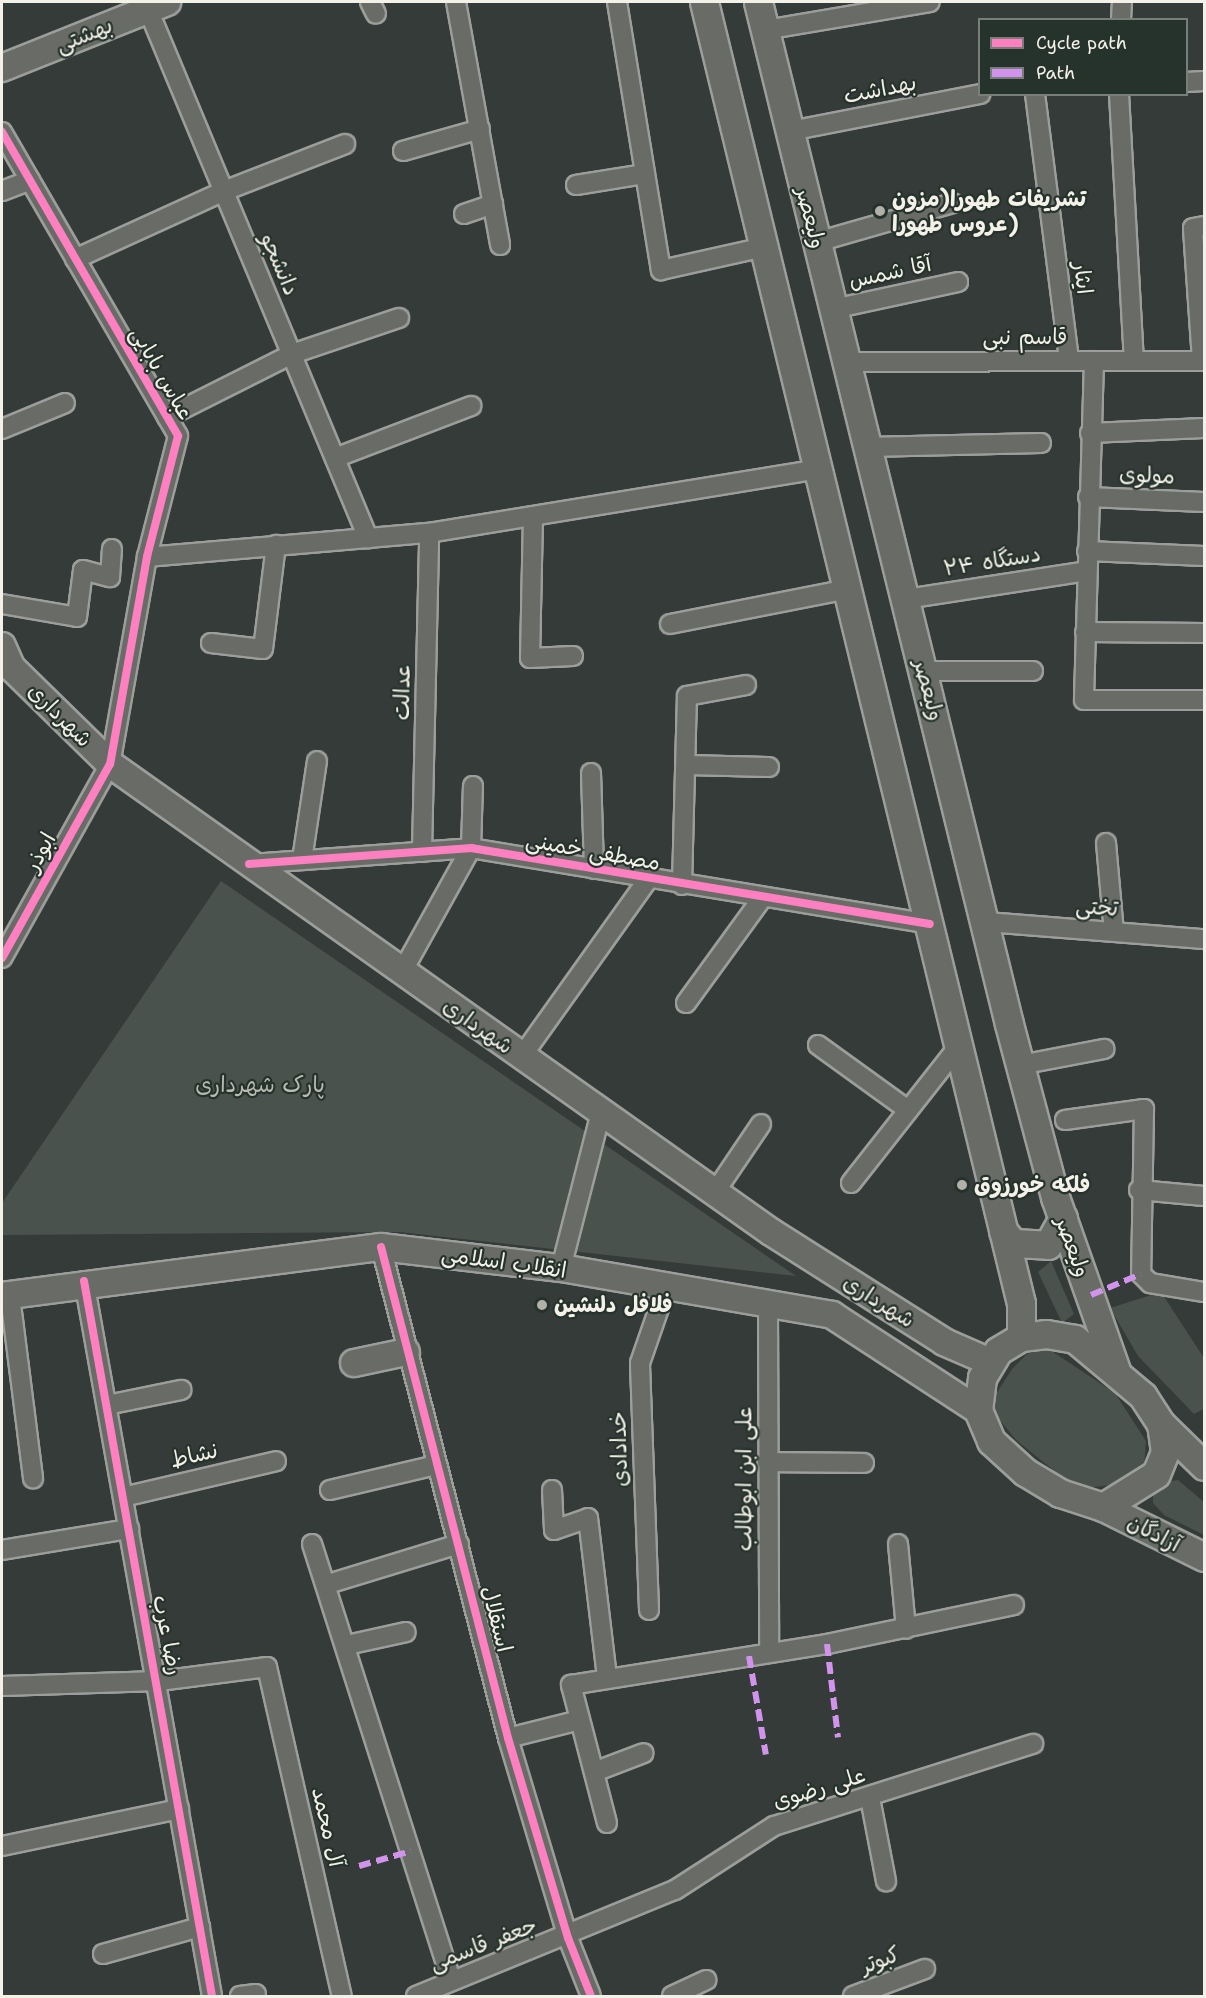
<!DOCTYPE html>
<html>
<head>
<meta charset="utf-8">
<style>
  body { margin:0 }
  #map { position:relative; width:1206px; height:1998px; overflow:hidden; background:#353b38; font-family:"Shantell Sans","Playpen Sans Arabic",sans-serif }
  div>[style] { position:absolute }
  .green>* { inset:0; background:#49524c }
  .roads { filter:drop-shadow(2px 0 #9c9e9b) drop-shadow(-2px 0 #9c9e9b) drop-shadow(0 2px #9c9e9b) drop-shadow(0 -2px #9c9e9b) }
  .street>* { height:18px; margin:-9px; padding:0 9px; transform-origin:9px; border-radius:9px; background:#686b66 }
  .secondary>* { height:26px; margin:-13px; padding:0 13px; transform-origin:13px; border-radius:13px; background:#686b66 }
  .primary>* { height:27px; margin:-13.5px; padding:0 13.5px; transform-origin:13.5px; border-radius:13.5px; background:#686b66 }
  .quiet>* { height:6px; margin-top:-3px; transform-origin:0; background:repeating-linear-gradient(90deg,#d193ec 0 12px,transparent 0 18px) }
  .cycleway>* { height:8px; margin:-4px; padding:0 4px; transform-origin:4px; border-radius:4px; background:#ff80c0 }
  .dots>* { width:16px; height:16px; translate:-50% -50%; box-sizing:border-box; border:3px solid #26332d; border-radius:50% }
  span { translate:-50% -50%; white-space:nowrap; text-align:center; line-height:1.15; -webkit-text-stroke:4.5px #26332d; paint-order:stroke }
  .street-label { font-size:22px; color:#f4f1e8 }
  .poi-label { font-size:22px; color:#f4f1e8; font-weight:700 }
  .left { translate:0 -50%; text-align:left }
  .park-label { font-size:22px; color:#b9bbb2 }
  .frame { position:absolute; inset:0; border:3px solid #f4f1e8; pointer-events:none }
  .legend { position:absolute; left:978px; top:18px; width:210px; height:78px; box-sizing:border-box; background:#26332d; border:2px solid #787f78; margin:0; padding:8px 10px; list-style:none; font-size:18px; color:#f4f1e8 }
  .legend li { display:flex; align-items:center; gap:12px; height:30px }
  .legend b { width:30px; border:2px solid #787f78 }
</style>
</head>
<body>
<div id="map">
  <div class="green">
    <div style="clip-path:polygon(221px 881px,796px 1276px,399px 1232px,2px 1235px,2px 1203px)"></div>
    <div style="clip-path:polygon(1051px 1261px,1074px 1314px,1062px 1323px,1038px 1272px)"></div>
    <div style="clip-path:polygon(1161px 1292px,1204px 1358px,1204px 1409px,1194px 1414px,1138px 1356px,1110px 1308px)"></div>
    <div style="clip-path:polygon(1047px 1348px,1115px 1393px,1146px 1441px,1144px 1469px,1128px 1483px,1077px 1489px,1016px 1440px,994px 1413px,996px 1394px,1012px 1369px,1027px 1354px)"></div>
    <div style="clip-path:polygon(1178px 1480px,1204px 1502px,1204px 1535px,1164px 1515px,1153px 1503px,1153px 1493px,1164px 1482px)"></div>
  </div>
  <div class="roads">
    <div class="street">
      <div style="left:145px;top:2px;width:581px;rotate:67.41deg"></div>
      <div style="left:370px;top:2px;width:13px;rotate:63deg"></div>
      <div style="left:456px;top:2px;width:247px;rotate:79.7deg"></div>
      <div style="left:617px;top:2px;width:272px;rotate:80.7deg"></div>
      <div style="left:661px;top:270px;width:106px;rotate:-12.6deg"></div>
      <div style="left:1121px;top:20px;width:18px;rotate:-87deg"></div>
      <div style="left:765px;top:30px;width:167px;rotate:-9.6deg"></div>
      <div style="left:1186px;top:82px;width:18px;rotate:-3deg"></div>
      <div style="left:1035px;top:94px;width:269px;rotate:82.7deg"></div>
      <div style="left:1119px;top:94px;width:267px;rotate:86.8deg"></div>
      <div style="left:790px;top:131px;width:194px;rotate:-11deg"></div>
      <div style="left:2px;top:132px;width:351px;rotate:59.9deg"></div>
      <div style="left:178px;top:436px;width:125px;rotate:104.4deg"></div>
      <div style="left:147px;top:557px;width:210px;rotate:100.1deg"></div>
      <div style="left:110px;top:764px;width:222px;rotate:119.1deg"></div>
      <div style="left:403px;top:151px;width:80px;rotate:-15.9deg"></div>
      <div style="left:576px;top:185px;width:70px;rotate:-9.1deg"></div>
      <div style="left:2px;top:191px;width:30px;rotate:-21deg"></div>
      <div style="left:464px;top:214px;width:31px;rotate:-19deg"></div>
      <div style="left:817px;top:242px;width:141px;rotate:-16deg"></div>
      <div style="left:75px;top:259px;width:164px;rotate:-24.5deg"></div>
      <div style="left:224px;top:191px;width:130px;rotate:-21.2deg"></div>
      <div style="left:833px;top:309px;width:128px;rotate:-12.2deg"></div>
      <div style="left:1094px;top:361px;width:339px;rotate:91.7deg"></div>
      <div style="left:1084px;top:700px;width:120px"></div>
      <div style="left:1202px;top:361px;width:133px;rotate:-93.9deg"></div>
      <div style="left:1193px;top:228px;width:11px;rotate:-10deg"></div>
      <div style="left:846px;top:362px;width:358px;rotate:-0.2deg"></div>
      <div style="left:167px;top:417px;width:140px;rotate:-26.7deg"></div>
      <div style="left:292px;top:354px;width:113px;rotate:-18.6deg"></div>
      <div style="left:2px;top:429px;width:68px;rotate:-22.4deg"></div>
      <div style="left:1090px;top:433px;width:114px;rotate:-2.5deg"></div>
      <div style="left:867px;top:447px;width:174px;rotate:-1.3deg"></div>
      <div style="left:335px;top:458px;width:146px;rotate:-20.9deg"></div>
      <div style="left:1088px;top:497px;width:116px;rotate:2.5deg"></div>
      <div style="left:533px;top:516px;width:142px;rotate:91.2deg"></div>
      <div style="left:530px;top:658px;width:43px;rotate:-2.7deg"></div>
      <div style="left:1087px;top:551px;width:117px;rotate:2.4deg"></div>
      <div style="left:147px;top:557px;width:283px;rotate:-4.9deg"></div>
      <div style="left:429px;top:533px;width:395px;rotate:-9.3deg"></div>
      <div style="left:906px;top:599px;width:182px;rotate:-8.8deg"></div>
      <div style="left:2px;top:604px;width:76px;rotate:9.8deg"></div>
      <div style="left:77px;top:617px;width:47px;rotate:-82.7deg"></div>
      <div style="left:83px;top:570px;width:28px;rotate:15deg"></div>
      <div style="left:110px;top:577px;width:28px;rotate:-86deg"></div>
      <div style="left:670px;top:624px;width:181px;rotate:-11.1deg"></div>
      <div style="left:1085px;top:632px;width:119px;rotate:0.5deg"></div>
      <div style="left:211px;top:643px;width:52px;rotate:6.6deg"></div>
      <div style="left:263px;top:649px;width:105px;rotate:-82.9deg"></div>
      <div style="left:924px;top:671px;width:109px"></div>
      <div style="left:686px;top:765px;width:83px;rotate:1.4deg"></div>
      <div style="left:591px;top:773px;width:96px;rotate:88.2deg"></div>
      <div style="left:1106px;top:843px;width:89px;rotate:84.9deg"></div>
      <div style="left:422px;top:852px;width:319px;rotate:-88.7deg"></div>
      <div style="left:302px;top:860px;width:100px;rotate:-81.4deg"></div>
      <div style="left:249px;top:864px;width:223px;rotate:-4.1deg"></div>
      <div style="left:471px;top:848px;width:465px;rotate:9.4deg"></div>
      <div style="left:682px;top:885px;width:189px;rotate:-88.5deg"></div>
      <div style="left:687px;top:696px;width:60px;rotate:-10.6deg"></div>
      <div style="left:986px;top:922px;width:219px;rotate:4.5deg"></div>
      <div style="left:402px;top:972px;width:142px;rotate:-60.9deg"></div>
      <div style="left:471px;top:848px;width:62px;rotate:-88.2deg"></div>
      <div style="left:686px;top:1003px;width:131px;rotate:-54deg"></div>
      <div style="left:818px;top:1045px;width:111px;rotate:35.8deg"></div>
      <div style="left:522px;top:1056px;width:219px;rotate:-54.5deg"></div>
      <div style="left:1020px;top:1065px;width:86px;rotate:-10.8deg"></div>
      <div style="left:1065px;top:1120px;width:80px;rotate:-7.9deg"></div>
      <div style="left:1144px;top:1109px;width:165px;rotate:91deg"></div>
      <div style="left:1141px;top:1274px;width:13px;rotate:45deg"></div>
      <div style="left:1150px;top:1283px;width:55px;rotate:9.5deg"></div>
      <div style="left:851px;top:1183px;width:174px;rotate:-51.8deg"></div>
      <div style="left:1139px;top:1190px;width:65px;rotate:5.3deg"></div>
      <div style="left:715px;top:1192px;width:82px;rotate:-55.9deg"></div>
      <div style="left:381px;top:1247px;width:507px;rotate:75.5deg"></div>
      <div style="left:508px;top:1738px;width:209px;rotate:73.3deg"></div>
      <div style="left:568px;top:1938px;width:62px;rotate:68.4deg"></div>
      <div style="left:561px;top:1268px;width:161px;rotate:-75.6deg"></div>
      <div style="left:84px;top:1281px;width:726px;rotate:79.85deg"></div>
      <div style="left:10px;top:1296px;width:184px;rotate:82.8deg"></div>
      <div style="left:768px;top:1306px;width:347px;rotate:89.8deg"></div>
      <div style="left:107px;top:1405px;width:76px;rotate:-11.5deg"></div>
      <div style="left:767px;top:1462px;width:97px;rotate:0.6deg"></div>
      <div style="left:330px;top:1490px;width:109px;rotate:-13.3deg"></div>
      <div style="left:552px;top:1490px;width:40px;rotate:87.1deg"></div>
      <div style="left:554px;top:1530px;width:36px;rotate:-19deg"></div>
      <div style="left:588px;top:1518px;width:161px;rotate:83.2deg"></div>
      <div style="left:123px;top:1497px;width:157px;rotate:-13.2deg"></div>
      <div style="left:312px;top:1544px;width:457px;rotate:72.3deg"></div>
      <div style="left:898px;top:1544px;width:85px;rotate:84.6deg"></div>
      <div style="left:2px;top:1550px;width:129px;rotate:-9.4deg"></div>
      <div style="left:328px;top:1584px;width:137px;rotate:-17deg"></div>
      <div style="left:649px;top:1610px;width:247px;rotate:-92.1deg"></div>
      <div style="left:640px;top:1363px;width:76px;rotate:-70.9deg"></div>
      <div style="left:347px;top:1645px;width:60px;rotate:-12.4deg"></div>
      <div style="left:2px;top:1686px;width:157px;rotate:-1.8deg"></div>
      <div style="left:159px;top:1681px;width:109px;rotate:-7.4deg"></div>
      <div style="left:267px;top:1667px;width:337px;rotate:77.2deg"></div>
      <div style="left:508px;top:1738px;width:74px;rotate:-14deg"></div>
      <div style="left:594px;top:1772px;width:53px;rotate:-20.8deg"></div>
      <div style="left:870px;top:1798px;width:85px;rotate:79.1deg"></div>
      <div style="left:607px;top:1823px;width:143px;rotate:-104.6deg"></div>
      <div style="left:571px;top:1685px;width:259px;rotate:-9.1deg"></div>
      <div style="left:827px;top:1644px;width:191px;rotate:-11.8deg"></div>
      <div style="left:2px;top:1846px;width:181px;rotate:-11.8deg"></div>
      <div style="left:103px;top:1954px;width:101px;rotate:-15.6deg"></div>
      <div style="left:240px;top:1996px;width:16px;rotate:-7deg"></div>
      <div style="left:416px;top:1996px;width:280px;rotate:-22.3deg"></div>
      <div style="left:675px;top:1890px;width:118px;rotate:-32.9deg"></div>
      <div style="left:774px;top:1826px;width:272px;rotate:-17.6deg"></div>
      <div style="left:672px;top:1996px;width:38px;rotate:-25deg"></div>
      <div style="left:853px;top:1996px;width:77px;rotate:-20.6deg"></div>
    </div>
    <div class="secondary">
      <div style="left:2px;top:68px;width:178px;rotate:-21.8deg"></div>
      <div style="left:2px;top:646px;width:24px;rotate:66deg"></div>
      <div style="left:12px;top:668px;width:137px;rotate:44.4deg"></div>
      <div style="left:110px;top:764px;width:810px;rotate:35.3deg"></div>
      <div style="left:771px;top:1232px;width:205px;rotate:32.4deg"></div>
      <div style="left:944px;top:1342px;width:50px;rotate:23.5deg"></div>
      <div style="left:2px;top:1296px;width:382px;rotate:-7.4deg"></div>
      <div style="left:381px;top:1247px;width:181px;rotate:6.7deg"></div>
      <div style="left:561px;top:1268px;width:275px;rotate:9.8deg"></div>
      <div style="left:832px;top:1315px;width:174px;rotate:33.1deg"></div>
      <div style="left:354px;top:1363px;width:53px;rotate:-11.9deg"></div>
    </div>
    <div class="primary">
      <div style="left:704px;top:2px;width:1339px;rotate:76.31deg"></div>
      <div style="left:1021px;top:1303px;width:34px;rotate:90deg"></div>
      <div style="left:758px;top:2px;width:1052px;rotate:76.2deg"></div>
      <div style="left:1009px;top:1024px;width:179px;rotate:75.1deg"></div>
      <div style="left:1055px;top:1197px;width:187px;rotate:70.6deg"></div>
      <div style="left:1003px;top:1231px;width:16px;rotate:50deg"></div>
      <div style="left:1013px;top:1243px;width:35px;rotate:3deg"></div>
      <div style="left:1048px;top:1245px;width:31px;rotate:-61deg"></div>
      <div style="left:1161px;top:1424px;width:60px;rotate:44.3deg"></div>
      <div style="left:1103px;top:1507px;width:62px;rotate:-31.9deg"></div>
      <div style="left:1156px;top:1474px;width:24px;rotate:-68deg"></div>
      <div style="left:1165px;top:1452px;width:28px;rotate:-98deg"></div>
      <div style="left:1161px;top:1424px;width:33px;rotate:-123deg"></div>
      <div style="left:1143px;top:1396px;width:89px;rotate:-140deg"></div>
      <div style="left:1075px;top:1339px;width:29px;rotate:-170deg"></div>
      <div style="left:1046px;top:1334px;width:25px;rotate:173deg"></div>
      <div style="left:1021px;top:1337px;width:27px;rotate:149deg"></div>
      <div style="left:998px;top:1351px;width:31px;rotate:121deg"></div>
      <div style="left:982px;top:1378px;width:32px;rotate:97deg"></div>
      <div style="left:978px;top:1410px;width:34px;rotate:67deg"></div>
      <div style="left:991px;top:1441px;width:46px;rotate:42.4deg"></div>
      <div style="left:1025px;top:1472px;width:41px;rotate:31deg"></div>
      <div style="left:1060px;top:1493px;width:45px;rotate:18deg"></div>
      <div style="left:1103px;top:1507px;width:113px;rotate:26.3deg"></div>
    </div>
  </div>
  <div class="quiet">
    <div style="left:1091px;top:1295px;width:54px;rotate:-22.8deg"></div>
    <div style="left:827px;top:1644px;width:94px;rotate:83.3deg"></div>
    <div style="left:749px;top:1656px;width:100px;rotate:80.3deg"></div>
    <div style="left:359px;top:1866px;width:54px;rotate:-16.1deg"></div>
  </div>
  <div class="cycleway">
    <div style="left:2px;top:132px;width:351px;rotate:59.9deg"></div>
    <div style="left:178px;top:436px;width:125px;rotate:104.4deg"></div>
    <div style="left:147px;top:557px;width:210px;rotate:100.1deg"></div>
    <div style="left:110px;top:764px;width:222px;rotate:119.1deg"></div>
    <div style="left:249px;top:864px;width:223px;rotate:-4.1deg"></div>
    <div style="left:471px;top:848px;width:465px;rotate:9.4deg"></div>
    <div style="left:381px;top:1247px;width:507px;rotate:75.5deg"></div>
    <div style="left:508px;top:1738px;width:209px;rotate:73.3deg"></div>
    <div style="left:568px;top:1938px;width:62px;rotate:68.4deg"></div>
    <div style="left:84px;top:1281px;width:726px;rotate:79.85deg"></div>
  </div>
  <div class="dots">
    <div style="left:880px;top:211px;background:#b1b1aa"></div>
    <div style="left:962px;top:1185px;background:#b1b1aa"></div>
    <div style="left:542px;top:1305px;background:#b1b1aa"></div>
  </div>
  <div class="street-label">
    <span style="left:84px;top:35px;rotate:-22deg">بهشتی</span>
    <span style="left:880px;top:89px;rotate:-11deg">بهداشت</span>
    <span style="left:811px;top:218px;rotate:76deg">ولیعصر</span>
    <span style="left:280px;top:264px;rotate:67deg">دانشجو</span>
    <span style="left:890px;top:272px;rotate:-12deg">آقا شمس</span>
    <span style="left:1083px;top:278px;rotate:83deg">ایثار</span>
    <span style="left:1025px;top:337px">قاسم نبی</span>
    <span style="left:162px;top:373px;rotate:60deg">عباس بابایی</span>
    <span style="left:1147px;top:475px;rotate:3deg">مولوی</span>
    <span style="left:992px;top:561px;rotate:-9deg">۲۴ دستگاه</span>
    <span style="left:929px;top:690px;rotate:75deg">ولیعصر</span>
    <span style="left:402px;top:692px;rotate:-89deg">عدالت</span>
    <span style="left:60px;top:715px;rotate:45deg">شهرداری</span>
    <span style="left:593px;top:851px;rotate:10deg">مصطفی خمینی</span>
    <span style="left:40px;top:852px;rotate:-61deg">ابوذر</span>
    <span style="left:1097px;top:907px;rotate:4deg">تختی</span>
    <span style="left:478px;top:1026px;rotate:35deg">شهرداری</span>
    <span style="left:1073px;top:1247px;rotate:70deg">ولیعصر</span>
    <span style="left:504px;top:1262px;rotate:8deg">انقلاب اسلامی</span>
    <span style="left:879px;top:1301px;rotate:32deg">شهرداری</span>
    <span style="left:619px;top:1449px;rotate:-92deg">خدادادی</span>
    <span style="left:194px;top:1455px;rotate:-13deg">نشاط</span>
    <span style="left:744px;top:1479px;rotate:-90deg">علی ابن ابوطالب</span>
    <span style="left:1154px;top:1533px;rotate:27deg">آزادگان</span>
    <span style="left:497px;top:1619px;rotate:76deg">استقلال</span>
    <span style="left:168px;top:1635px;rotate:79deg">رضا عرب</span>
    <span style="left:819px;top:1788px;rotate:-17deg">علی رضوی</span>
    <span style="left:328px;top:1827px;rotate:77deg">آل محمد</span>
    <span style="left:483px;top:1944px;rotate:-21deg">جعفر قاسمی</span>
    <span style="left:880px;top:1960px;rotate:-21deg">کبوتر</span>
  </div>
  <div class="poi-label">
    <span class="left" style="left:892px;top:211px">تشریفات طهورا(مزون<br>عروس طهورا)</span>
    <span class="left" style="left:974px;top:1185px">فلکه خورزوق</span>
    <span class="left" style="left:554px;top:1305px">فلافل دلنشین</span>
  </div>
  <div class="park-label">
    <span style="left:260px;top:1085px">پارک شهرداری</span>
  </div>
  <div class="frame"></div>
  <ul class="legend">
  <li><b style="height:8px;background:#ff80c0"></b>Cycle path</li>
  <li><b style="height:8px;background:#d193ec"></b>Path</li>
  </ul>
</div>
</body>
</html>
